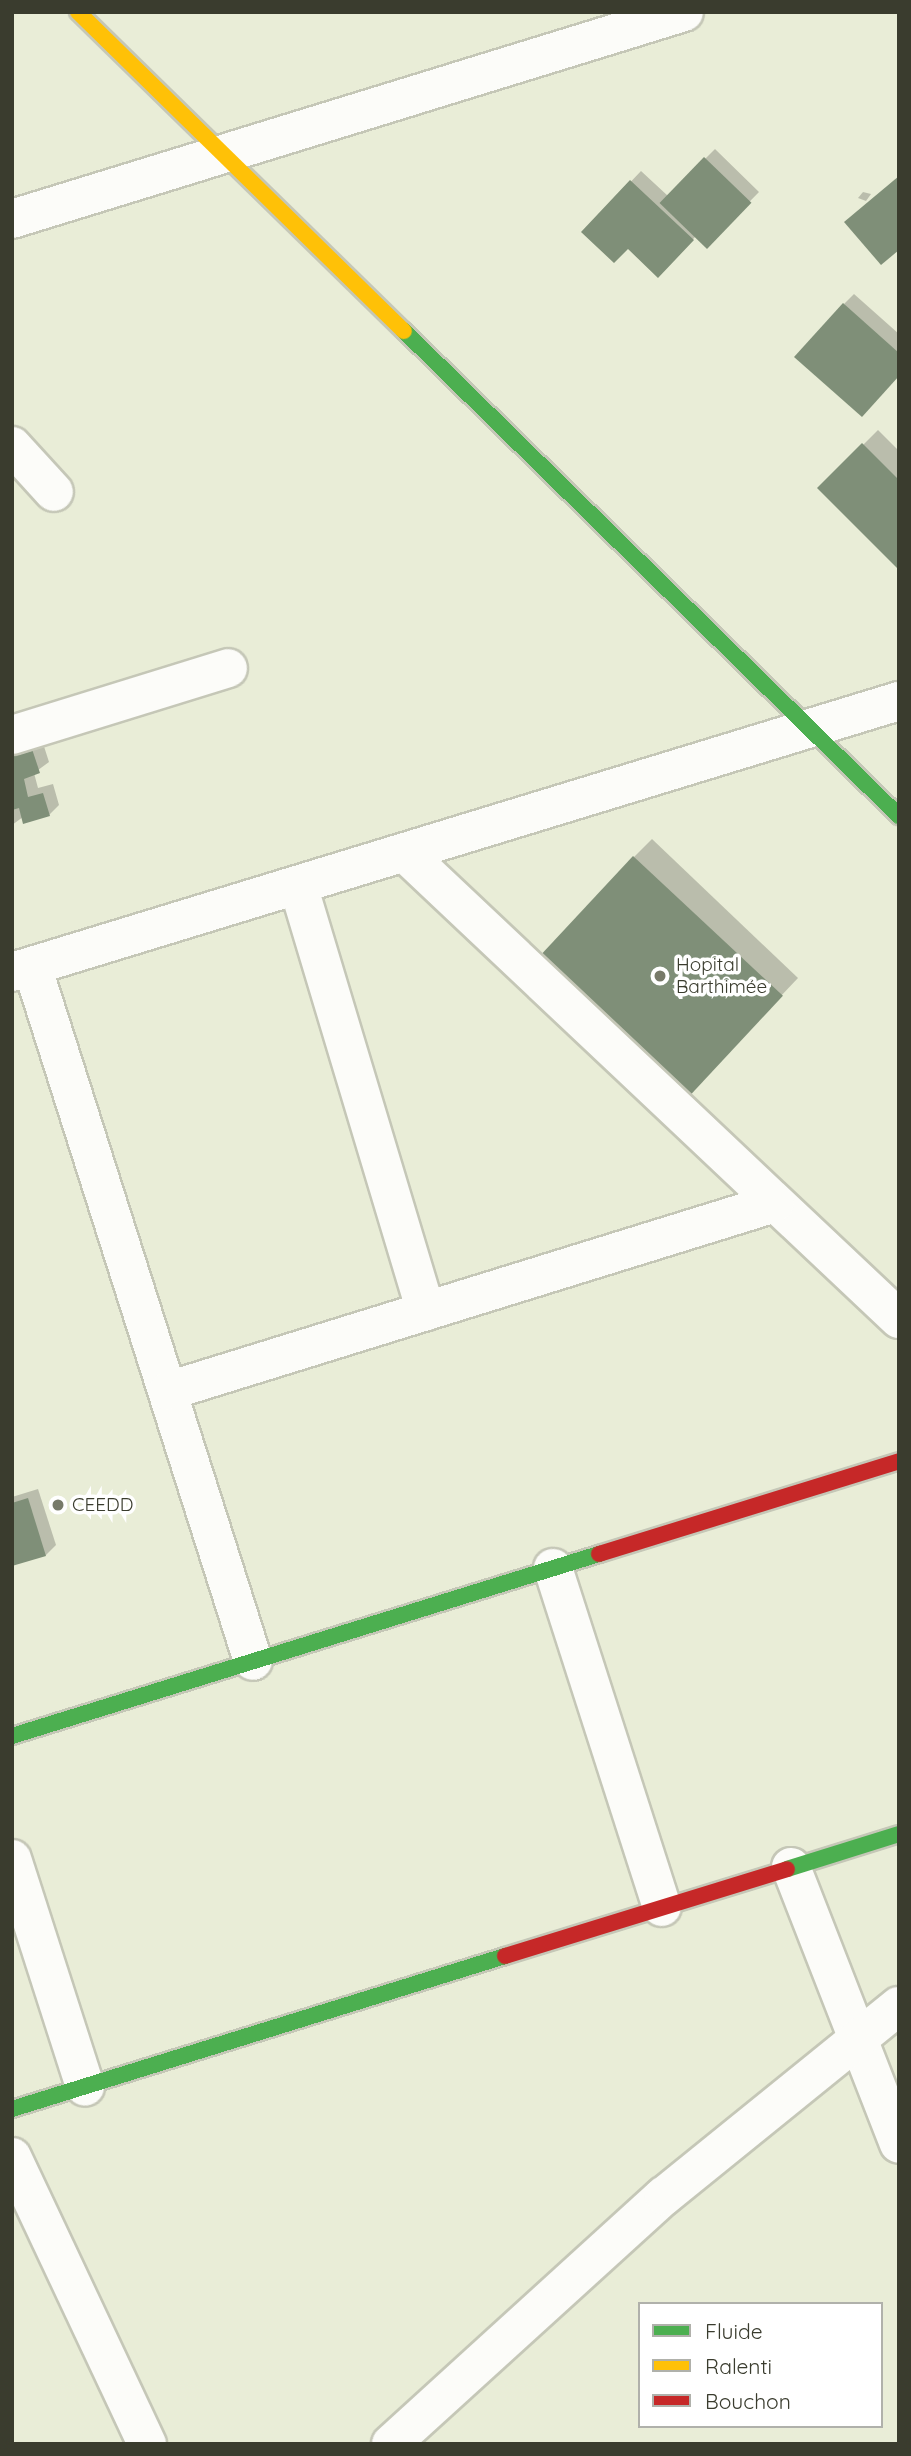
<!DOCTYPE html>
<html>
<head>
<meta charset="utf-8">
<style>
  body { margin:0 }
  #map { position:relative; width:911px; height:2456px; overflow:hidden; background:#e9edd7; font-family:Quicksand,sans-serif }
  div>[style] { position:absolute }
  .shadow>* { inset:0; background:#0003 }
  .building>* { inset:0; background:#7f8f78; transform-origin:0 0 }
  .roads { filter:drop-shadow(2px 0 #c5c7b7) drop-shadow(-2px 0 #c5c7b7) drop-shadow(0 2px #c5c7b7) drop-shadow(0 -2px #c5c7b7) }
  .street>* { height:38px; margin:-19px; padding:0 19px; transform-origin:19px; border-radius:19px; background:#fcfcf9 }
  .fast>* { height:16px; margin:-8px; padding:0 8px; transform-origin:8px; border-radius:8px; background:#4caf50 }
  .slow>* { height:16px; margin:-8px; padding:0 8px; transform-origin:8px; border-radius:8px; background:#ffc107 }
  .jam>* { height:16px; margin:-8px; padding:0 8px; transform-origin:8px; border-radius:8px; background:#c62828 }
  .dots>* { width:19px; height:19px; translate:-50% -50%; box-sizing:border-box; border:4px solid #fff; border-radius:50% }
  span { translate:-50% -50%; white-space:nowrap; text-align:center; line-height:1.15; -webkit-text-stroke:7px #fff; paint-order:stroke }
  .poi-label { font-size:19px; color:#3a3c2e }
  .left { translate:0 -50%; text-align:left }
  .frame { position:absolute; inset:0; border:14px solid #3a3c2e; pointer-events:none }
  .legend { position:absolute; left:638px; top:2302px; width:245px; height:126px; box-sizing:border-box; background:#fff; border:2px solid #b0b1ab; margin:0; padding:9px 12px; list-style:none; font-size:21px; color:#3a3c2e }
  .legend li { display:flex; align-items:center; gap:14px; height:35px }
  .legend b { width:35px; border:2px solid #b0b1ab }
</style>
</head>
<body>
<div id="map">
  <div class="shadow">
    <div style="clip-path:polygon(715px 149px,759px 192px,706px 246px,696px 236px,658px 275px,628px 246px,583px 232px,641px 171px,668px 196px)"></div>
    <div style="clip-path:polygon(863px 192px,871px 194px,866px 201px,858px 198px)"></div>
    <div style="clip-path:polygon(854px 294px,899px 334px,899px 374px,844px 304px)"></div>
    <div style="clip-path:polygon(878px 430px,899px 451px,899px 566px,820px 488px)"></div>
    <div style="clip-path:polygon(41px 737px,49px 762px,34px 773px,38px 788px,53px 784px,59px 805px,49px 815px,23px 817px,12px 825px,12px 745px)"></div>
    <div style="clip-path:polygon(652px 839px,798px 978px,704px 1077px,634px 857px)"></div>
    <div style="clip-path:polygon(38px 1489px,56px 1545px,46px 1555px,12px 1564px,12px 1497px)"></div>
  </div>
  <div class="building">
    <div style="left:704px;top:157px;width:66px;height:64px;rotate:44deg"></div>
    <div style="clip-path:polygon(899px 176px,899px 250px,881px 265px,844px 222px)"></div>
    <div style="clip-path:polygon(630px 180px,694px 240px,658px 278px,628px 249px,614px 263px,581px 232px)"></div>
    <div style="clip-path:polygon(843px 303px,899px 353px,899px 376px,862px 417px,794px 357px)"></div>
    <div style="clip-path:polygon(862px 443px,899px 480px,899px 570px,817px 488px)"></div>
    <div style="clip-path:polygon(31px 746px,40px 773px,24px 779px,28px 797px,43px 793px,50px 816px,23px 824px,19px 808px,12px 810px,12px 751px)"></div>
    <div style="left:633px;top:856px;width:205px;height:138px;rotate:43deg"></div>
    <div style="clip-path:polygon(28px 1498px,46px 1556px,12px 1566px,12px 1503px)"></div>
  </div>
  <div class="roads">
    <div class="street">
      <div style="left:12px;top:219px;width:703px;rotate:-17.12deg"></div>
      <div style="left:12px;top:446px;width:62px;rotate:47.6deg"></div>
      <div style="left:12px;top:735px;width:226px;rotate:-17.2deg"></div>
      <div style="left:405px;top:853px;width:679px;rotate:43.33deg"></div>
      <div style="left:298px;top:885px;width:445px;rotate:73.3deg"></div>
      <div style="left:32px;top:966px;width:729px;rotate:72.36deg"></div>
      <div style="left:12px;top:972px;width:927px;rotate:-16.99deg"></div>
      <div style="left:168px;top:1391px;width:635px;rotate:-17.21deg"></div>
      <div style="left:553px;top:1568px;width:356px;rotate:72.2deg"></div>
      <div style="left:12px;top:1859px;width:239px;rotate:72.2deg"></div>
      <div style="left:791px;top:1867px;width:297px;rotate:68.7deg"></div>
      <div style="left:12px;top:2157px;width:317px;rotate:64.8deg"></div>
      <div style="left:391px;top:2444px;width:369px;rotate:-42.3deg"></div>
      <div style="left:664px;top:2196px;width:302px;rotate:-39deg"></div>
    </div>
    <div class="fast">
      <div style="left:404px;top:331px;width:693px;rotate:44.42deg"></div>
      <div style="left:12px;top:1736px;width:615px;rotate:-17.23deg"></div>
      <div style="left:787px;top:1869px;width:117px;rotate:-17.4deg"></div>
      <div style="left:12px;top:2109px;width:516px;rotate:-17.24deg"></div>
    </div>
    <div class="slow">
      <div style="left:78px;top:12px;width:456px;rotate:44.4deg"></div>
    </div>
    <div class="jam">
      <div style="left:599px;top:1554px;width:314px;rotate:-17.2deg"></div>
      <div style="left:505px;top:1956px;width:295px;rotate:-17.1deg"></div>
    </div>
  </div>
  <div class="dots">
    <div style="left:660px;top:976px;background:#777a69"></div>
    <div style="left:58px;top:1505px;background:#777a69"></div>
  </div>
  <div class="poi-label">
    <span class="left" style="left:676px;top:976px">Hopital<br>Barthimée</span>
    <span class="left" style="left:72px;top:1505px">CEEDD</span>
  </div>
  <div class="frame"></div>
  <ul class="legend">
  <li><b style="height:9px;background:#4caf50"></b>Fluide</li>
  <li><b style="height:9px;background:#ffc107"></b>Ralenti</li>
  <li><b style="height:9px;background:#c62828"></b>Bouchon</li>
  </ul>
</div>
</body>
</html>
